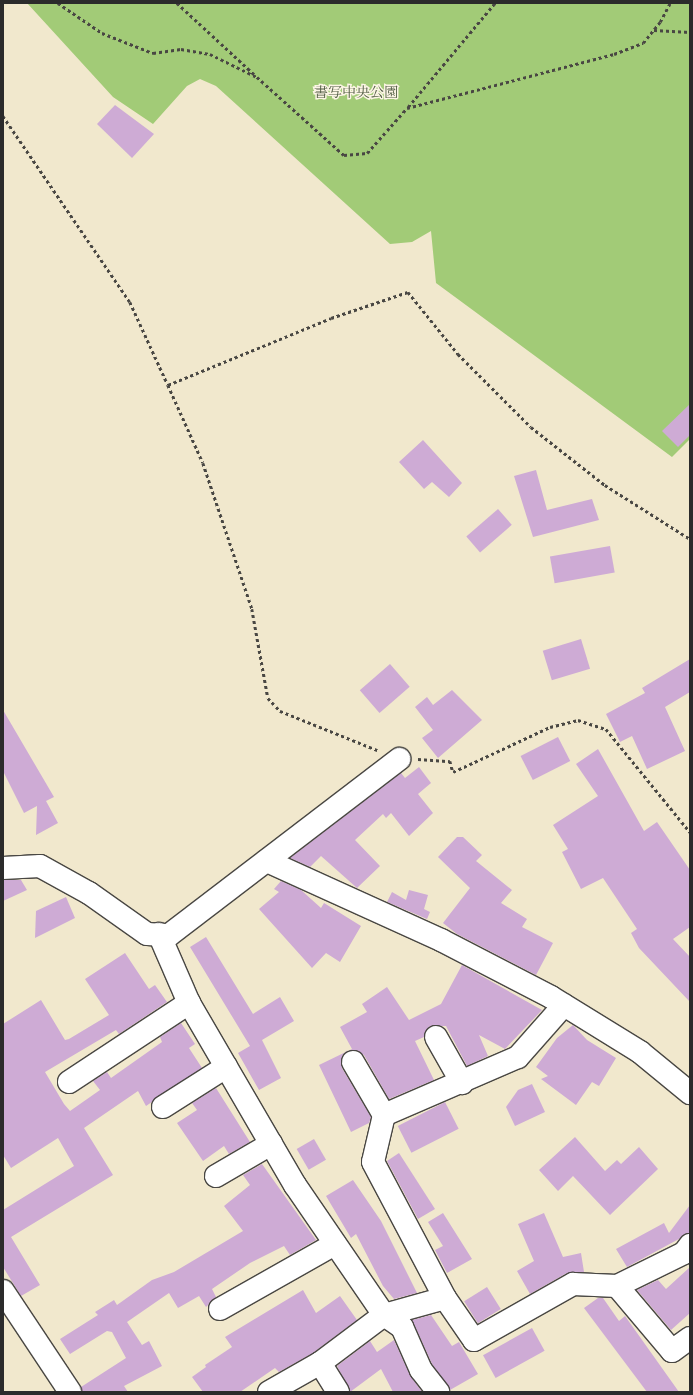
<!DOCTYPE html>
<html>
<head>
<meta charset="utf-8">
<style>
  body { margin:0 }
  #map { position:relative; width:693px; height:1395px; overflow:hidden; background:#f1e8cd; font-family:Cardo,"Noto Serif JP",serif }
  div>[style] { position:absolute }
  .green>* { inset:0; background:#a2cb77 }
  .building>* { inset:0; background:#ceabd5; transform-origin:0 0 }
  .path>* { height:2.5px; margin-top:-1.25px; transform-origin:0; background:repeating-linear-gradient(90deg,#494743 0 3px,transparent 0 6px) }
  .roads { filter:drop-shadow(1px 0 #494743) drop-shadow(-1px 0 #494743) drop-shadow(0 1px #494743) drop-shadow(0 -1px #494743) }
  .minor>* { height:22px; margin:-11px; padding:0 11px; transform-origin:11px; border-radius:11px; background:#fff }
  span { translate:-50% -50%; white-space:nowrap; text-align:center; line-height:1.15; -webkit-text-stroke:3px #fcf5e5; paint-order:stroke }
  .park-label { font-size:14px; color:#4f5b42 }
  .frame { position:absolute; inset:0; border:4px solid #2b2b2b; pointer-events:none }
</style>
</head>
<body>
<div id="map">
  <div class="green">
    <div style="clip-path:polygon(27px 3px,690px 3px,690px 439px,672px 457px,436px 283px,431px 231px,412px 242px,390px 244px,216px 86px,200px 79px,187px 86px,153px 124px,113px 97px)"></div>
  </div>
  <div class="building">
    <div style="clip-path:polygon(115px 105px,154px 134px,132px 158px,97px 124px)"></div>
    <div style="clip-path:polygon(690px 404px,690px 435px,678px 447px,662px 431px)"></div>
    <div style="clip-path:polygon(423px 440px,462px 483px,449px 497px,432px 482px,424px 489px,399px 462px)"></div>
    <div style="clip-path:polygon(536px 470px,547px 510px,592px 499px,599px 520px,533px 537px,514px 476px)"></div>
    <div style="left:498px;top:509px;width:21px;height:42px;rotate:49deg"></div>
    <div style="left:610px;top:546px;width:27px;height:61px;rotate:80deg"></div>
    <div style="left:581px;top:639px;width:31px;height:40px;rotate:73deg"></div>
    <div style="clip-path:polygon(690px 659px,690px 692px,665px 707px,685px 751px,647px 769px,632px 736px,620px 742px,606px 714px,645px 693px,642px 688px)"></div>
    <div style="left:390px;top:664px;width:30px;height:40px;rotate:49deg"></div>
    <div style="clip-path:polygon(452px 690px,482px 720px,438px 758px,422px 738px,433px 730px,415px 707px,427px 697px,433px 705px)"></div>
    <div style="clip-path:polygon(3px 710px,54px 797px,46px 801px,58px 823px,36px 835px,37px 806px,24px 813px,3px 771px)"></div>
    <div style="left:558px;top:737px;width:27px;height:42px;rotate:63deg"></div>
    <div style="clip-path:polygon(598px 749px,644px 831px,657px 822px,690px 870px,690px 927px,673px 939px,690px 957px,690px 1002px,639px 948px,631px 933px,637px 929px,603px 878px,581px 889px,562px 852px,568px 849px,553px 825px,598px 796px,576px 764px)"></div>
    <div style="clip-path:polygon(419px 767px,431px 783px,418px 794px,433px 813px,409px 836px,391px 813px,386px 818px,383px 814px,355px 840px,380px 866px,357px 888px,321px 856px,310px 867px,290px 858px,401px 773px,405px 778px)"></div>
    <div style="clip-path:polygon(457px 837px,463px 837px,482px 855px,476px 861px,512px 890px,501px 903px,527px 919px,522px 927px,553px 943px,536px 975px,457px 934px,443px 923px,470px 888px,438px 857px)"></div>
    <div style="clip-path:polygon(3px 880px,21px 880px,27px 890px,3px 901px)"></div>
    <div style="clip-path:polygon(281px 881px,301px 890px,321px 908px,324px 903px,361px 926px,340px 962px,326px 953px,312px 968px,259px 909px,279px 892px,274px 889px)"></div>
    <div style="clip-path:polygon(409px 890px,428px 895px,424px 909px,430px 912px,427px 919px,387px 902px,392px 892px,406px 900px)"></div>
    <div style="clip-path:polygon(66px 897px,75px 918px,35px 938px,36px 911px)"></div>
    <div style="clip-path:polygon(206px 937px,253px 1014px,280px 997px,294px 1021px,262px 1040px,281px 1078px,259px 1090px,238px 1053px,250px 1046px,190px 947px)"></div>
    <div style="clip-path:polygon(125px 953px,149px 989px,155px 985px,167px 1002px,119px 1034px,116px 1030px,45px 1072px,64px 1104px,70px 1111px,100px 1090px,93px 1081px,107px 1072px,111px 1078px,162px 1042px,160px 1037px,181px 1023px,195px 1044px,189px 1048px,202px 1068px,146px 1106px,138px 1091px,84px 1128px,113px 1175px,11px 1237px,40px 1285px,21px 1296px,3px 1267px,3px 1210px,74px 1166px,58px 1138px,11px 1168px,3px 1155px,3px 1024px,41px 1000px,65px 1040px,69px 1039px,109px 1015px,85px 979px)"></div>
    <div style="clip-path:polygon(462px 965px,542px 1010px,505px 1049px,479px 1035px,488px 1056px,467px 1066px,446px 1026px,430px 1026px,424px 1037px,415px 1041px,434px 1080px,389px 1099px,364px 1055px,353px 1050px,346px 1051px,342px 1056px,342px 1068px,371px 1117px,369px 1123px,351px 1132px,319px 1065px,352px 1049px,340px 1027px,367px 1012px,362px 1004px,387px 987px,409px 1020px,441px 1004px)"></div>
    <div style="clip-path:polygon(573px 1025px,587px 1040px,616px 1058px,599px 1086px,592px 1082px,576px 1105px,541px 1079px,548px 1076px,536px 1067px,557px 1038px)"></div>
    <div style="clip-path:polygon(532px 1084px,545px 1112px,515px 1126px,506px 1107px,518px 1090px)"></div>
    <div style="clip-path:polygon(216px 1088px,250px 1142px,229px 1154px,224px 1146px,203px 1161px,177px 1123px,197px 1110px,192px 1103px)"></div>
    <div style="left:445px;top:1102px;width:30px;height:53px;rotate:63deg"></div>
    <div style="clip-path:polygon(575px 1137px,605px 1171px,617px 1160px,621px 1164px,639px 1147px,658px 1169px,610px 1215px,573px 1176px,558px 1191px,539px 1170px)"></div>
    <div style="left:314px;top:1139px;width:24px;height:20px;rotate:60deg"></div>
    <div style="clip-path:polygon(399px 1153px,435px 1209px,418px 1219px,387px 1161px)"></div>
    <div style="clip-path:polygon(262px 1164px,316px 1240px,290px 1255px,284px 1246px,250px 1263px,212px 1289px,216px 1297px,206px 1307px,199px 1296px,178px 1308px,169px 1293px,127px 1322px,142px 1345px,149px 1341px,162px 1366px,124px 1386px,128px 1392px,82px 1392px,81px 1387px,126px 1358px,112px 1332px,107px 1331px,70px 1354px,60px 1339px,98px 1315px,95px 1312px,114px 1300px,117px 1305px,152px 1280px,174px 1272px,243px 1231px,224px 1206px,250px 1185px,243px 1175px)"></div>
    <div style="clip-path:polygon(353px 1180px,381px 1221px,417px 1293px,394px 1299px,383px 1286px,356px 1234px,351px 1238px,326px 1196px)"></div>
    <div style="clip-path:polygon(690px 1205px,690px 1233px,627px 1267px,616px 1249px,664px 1223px,669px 1233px)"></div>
    <div style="clip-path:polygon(443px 1213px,472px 1259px,447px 1273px,435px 1250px,443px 1246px,428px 1222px)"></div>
    <div style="clip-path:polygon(544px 1213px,563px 1257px,581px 1253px,584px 1272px,567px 1273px,530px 1294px,517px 1271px,534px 1261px,518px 1224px)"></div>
    <div style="clip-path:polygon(690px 1267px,690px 1313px,671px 1330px,637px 1290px,658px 1280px,666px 1289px)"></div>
    <div style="left:487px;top:1287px;width:26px;height:27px;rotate:58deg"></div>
    <div style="clip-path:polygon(303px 1290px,316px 1313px,340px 1296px,357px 1320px,313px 1353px,279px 1372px,275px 1368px,240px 1392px,203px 1392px,192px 1377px,206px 1367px,205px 1365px,232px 1347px,225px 1337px)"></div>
    <div style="clip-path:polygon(598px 1298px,603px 1298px,619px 1321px,625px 1316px,679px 1392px,647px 1392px,584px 1308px)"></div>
    <div style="clip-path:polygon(431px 1315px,452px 1346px,459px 1342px,478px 1374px,450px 1390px,432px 1364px,412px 1320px)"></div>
    <div style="left:532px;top:1328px;width:26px;height:56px;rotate:61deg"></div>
    <div style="clip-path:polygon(394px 1340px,410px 1375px,422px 1392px,393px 1392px,381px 1369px,350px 1392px,337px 1366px,370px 1341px,377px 1352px)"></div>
  </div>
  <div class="path">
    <div style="left:58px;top:3px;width:53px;rotate:34.3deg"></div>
    <div style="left:102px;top:33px;width:55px;rotate:21.4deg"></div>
    <div style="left:153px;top:53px;width:28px;rotate:-8deg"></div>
    <div style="left:181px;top:49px;width:29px;rotate:10deg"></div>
    <div style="left:210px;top:54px;width:52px;rotate:26.1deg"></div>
    <div style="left:257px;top:77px;width:117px;rotate:41.9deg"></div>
    <div style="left:344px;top:155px;width:23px;rotate:-5deg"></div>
    <div style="left:367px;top:153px;width:60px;rotate:-48.4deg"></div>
    <div style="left:407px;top:108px;width:214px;rotate:-14.6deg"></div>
    <div style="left:614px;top:54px;width:31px;rotate:-21deg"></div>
    <div style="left:643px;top:43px;width:27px;rotate:-51deg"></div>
    <div style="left:660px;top:22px;width:21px;rotate:-62deg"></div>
    <div style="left:177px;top:3px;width:106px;rotate:42.7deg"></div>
    <div style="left:654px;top:30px;width:36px;rotate:3deg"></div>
    <div style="left:408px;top:107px;width:136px;rotate:-50.1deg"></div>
    <div style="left:3px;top:116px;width:225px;rotate:55.7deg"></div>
    <div style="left:130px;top:302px;width:91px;rotate:65.4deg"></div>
    <div style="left:168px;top:385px;width:85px;rotate:65.8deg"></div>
    <div style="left:203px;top:463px;width:154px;rotate:71.4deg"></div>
    <div style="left:252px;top:609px;width:90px;rotate:79.8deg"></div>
    <div style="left:268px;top:698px;width:18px;rotate:47deg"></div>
    <div style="left:280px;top:711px;width:105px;rotate:21.9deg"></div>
    <div style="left:168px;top:385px;width:176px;rotate:-22.3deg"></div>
    <div style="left:331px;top:318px;width:81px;rotate:-18.7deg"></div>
    <div style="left:408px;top:292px;width:80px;rotate:51.1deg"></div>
    <div style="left:458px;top:354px;width:103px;rotate:45deg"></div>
    <div style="left:531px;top:427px;width:94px;rotate:38.1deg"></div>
    <div style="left:605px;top:485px;width:101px;rotate:32.4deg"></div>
    <div style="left:418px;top:759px;width:32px;rotate:4deg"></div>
    <div style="left:450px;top:761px;width:11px;rotate:75deg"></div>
    <div style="left:453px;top:772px;width:107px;rotate:-24.9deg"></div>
    <div style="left:550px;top:727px;width:29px;rotate:-14deg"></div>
    <div style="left:578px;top:720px;width:29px;rotate:18deg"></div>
    <div style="left:606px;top:729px;width:133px;rotate:50.8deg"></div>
  </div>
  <div class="roads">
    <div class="minor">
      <div style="left:267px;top:861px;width:191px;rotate:24.4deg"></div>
      <div style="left:441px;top:940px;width:124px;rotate:27.4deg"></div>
      <div style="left:551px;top:997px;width:105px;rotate:31.7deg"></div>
      <div style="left:640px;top:1052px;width:65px;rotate:39.4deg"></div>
      <div style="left:3px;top:868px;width:37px;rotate:-3deg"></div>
      <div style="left:40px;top:866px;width:56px;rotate:28.9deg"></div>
      <div style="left:89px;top:893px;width:71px;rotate:35.3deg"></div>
      <div style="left:147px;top:934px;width:22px;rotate:3deg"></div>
      <div style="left:169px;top:935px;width:290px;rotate:-37.4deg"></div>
      <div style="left:159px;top:934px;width:75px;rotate:66.5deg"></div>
      <div style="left:189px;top:1003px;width:211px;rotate:59.8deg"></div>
      <div style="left:295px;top:1185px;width:158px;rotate:55.6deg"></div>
      <div style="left:384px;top:1315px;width:22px;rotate:34deg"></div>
      <div style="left:402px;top:1327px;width:47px;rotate:66.2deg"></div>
      <div style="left:421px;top:1370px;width:28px;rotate:52deg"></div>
      <div style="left:436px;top:1037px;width:53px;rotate:60.5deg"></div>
      <div style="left:353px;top:1062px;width:61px;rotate:59.7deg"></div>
      <div style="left:384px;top:1115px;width:48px;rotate:103.2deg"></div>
      <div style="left:373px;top:1162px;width:154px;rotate:62.1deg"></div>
      <div style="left:445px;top:1298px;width:51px;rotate:55.4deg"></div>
      <div style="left:474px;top:1340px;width:114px;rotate:-29.5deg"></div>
      <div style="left:573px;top:1284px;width:44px;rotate:2.6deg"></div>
      <div style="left:617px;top:1286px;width:85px;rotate:49.8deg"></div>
      <div style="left:672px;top:1351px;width:22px;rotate:-36deg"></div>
      <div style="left:69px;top:1082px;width:144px;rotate:-33.4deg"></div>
      <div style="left:163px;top:1107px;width:75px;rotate:-32.4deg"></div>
      <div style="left:384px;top:1115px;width:146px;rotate:-23.4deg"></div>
      <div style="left:518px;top:1057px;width:69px;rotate:-48.5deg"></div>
      <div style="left:216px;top:1176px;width:64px;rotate:-30.2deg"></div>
      <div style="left:617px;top:1286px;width:75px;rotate:-26.2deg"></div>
      <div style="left:684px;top:1253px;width:10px;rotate:-53deg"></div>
      <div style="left:3px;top:1291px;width:121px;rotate:56.4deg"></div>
      <div style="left:220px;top:1309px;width:132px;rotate:-29.5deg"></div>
      <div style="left:320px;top:1363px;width:34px;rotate:58deg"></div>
      <div style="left:269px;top:1392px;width:59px;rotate:-29.6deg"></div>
      <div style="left:320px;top:1363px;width:80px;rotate:-36.9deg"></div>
      <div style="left:384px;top:1315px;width:63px;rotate:-15.6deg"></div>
    </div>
  </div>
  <div class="park-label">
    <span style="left:356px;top:93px">書写中央公園</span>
  </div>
  <div class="frame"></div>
</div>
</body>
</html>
